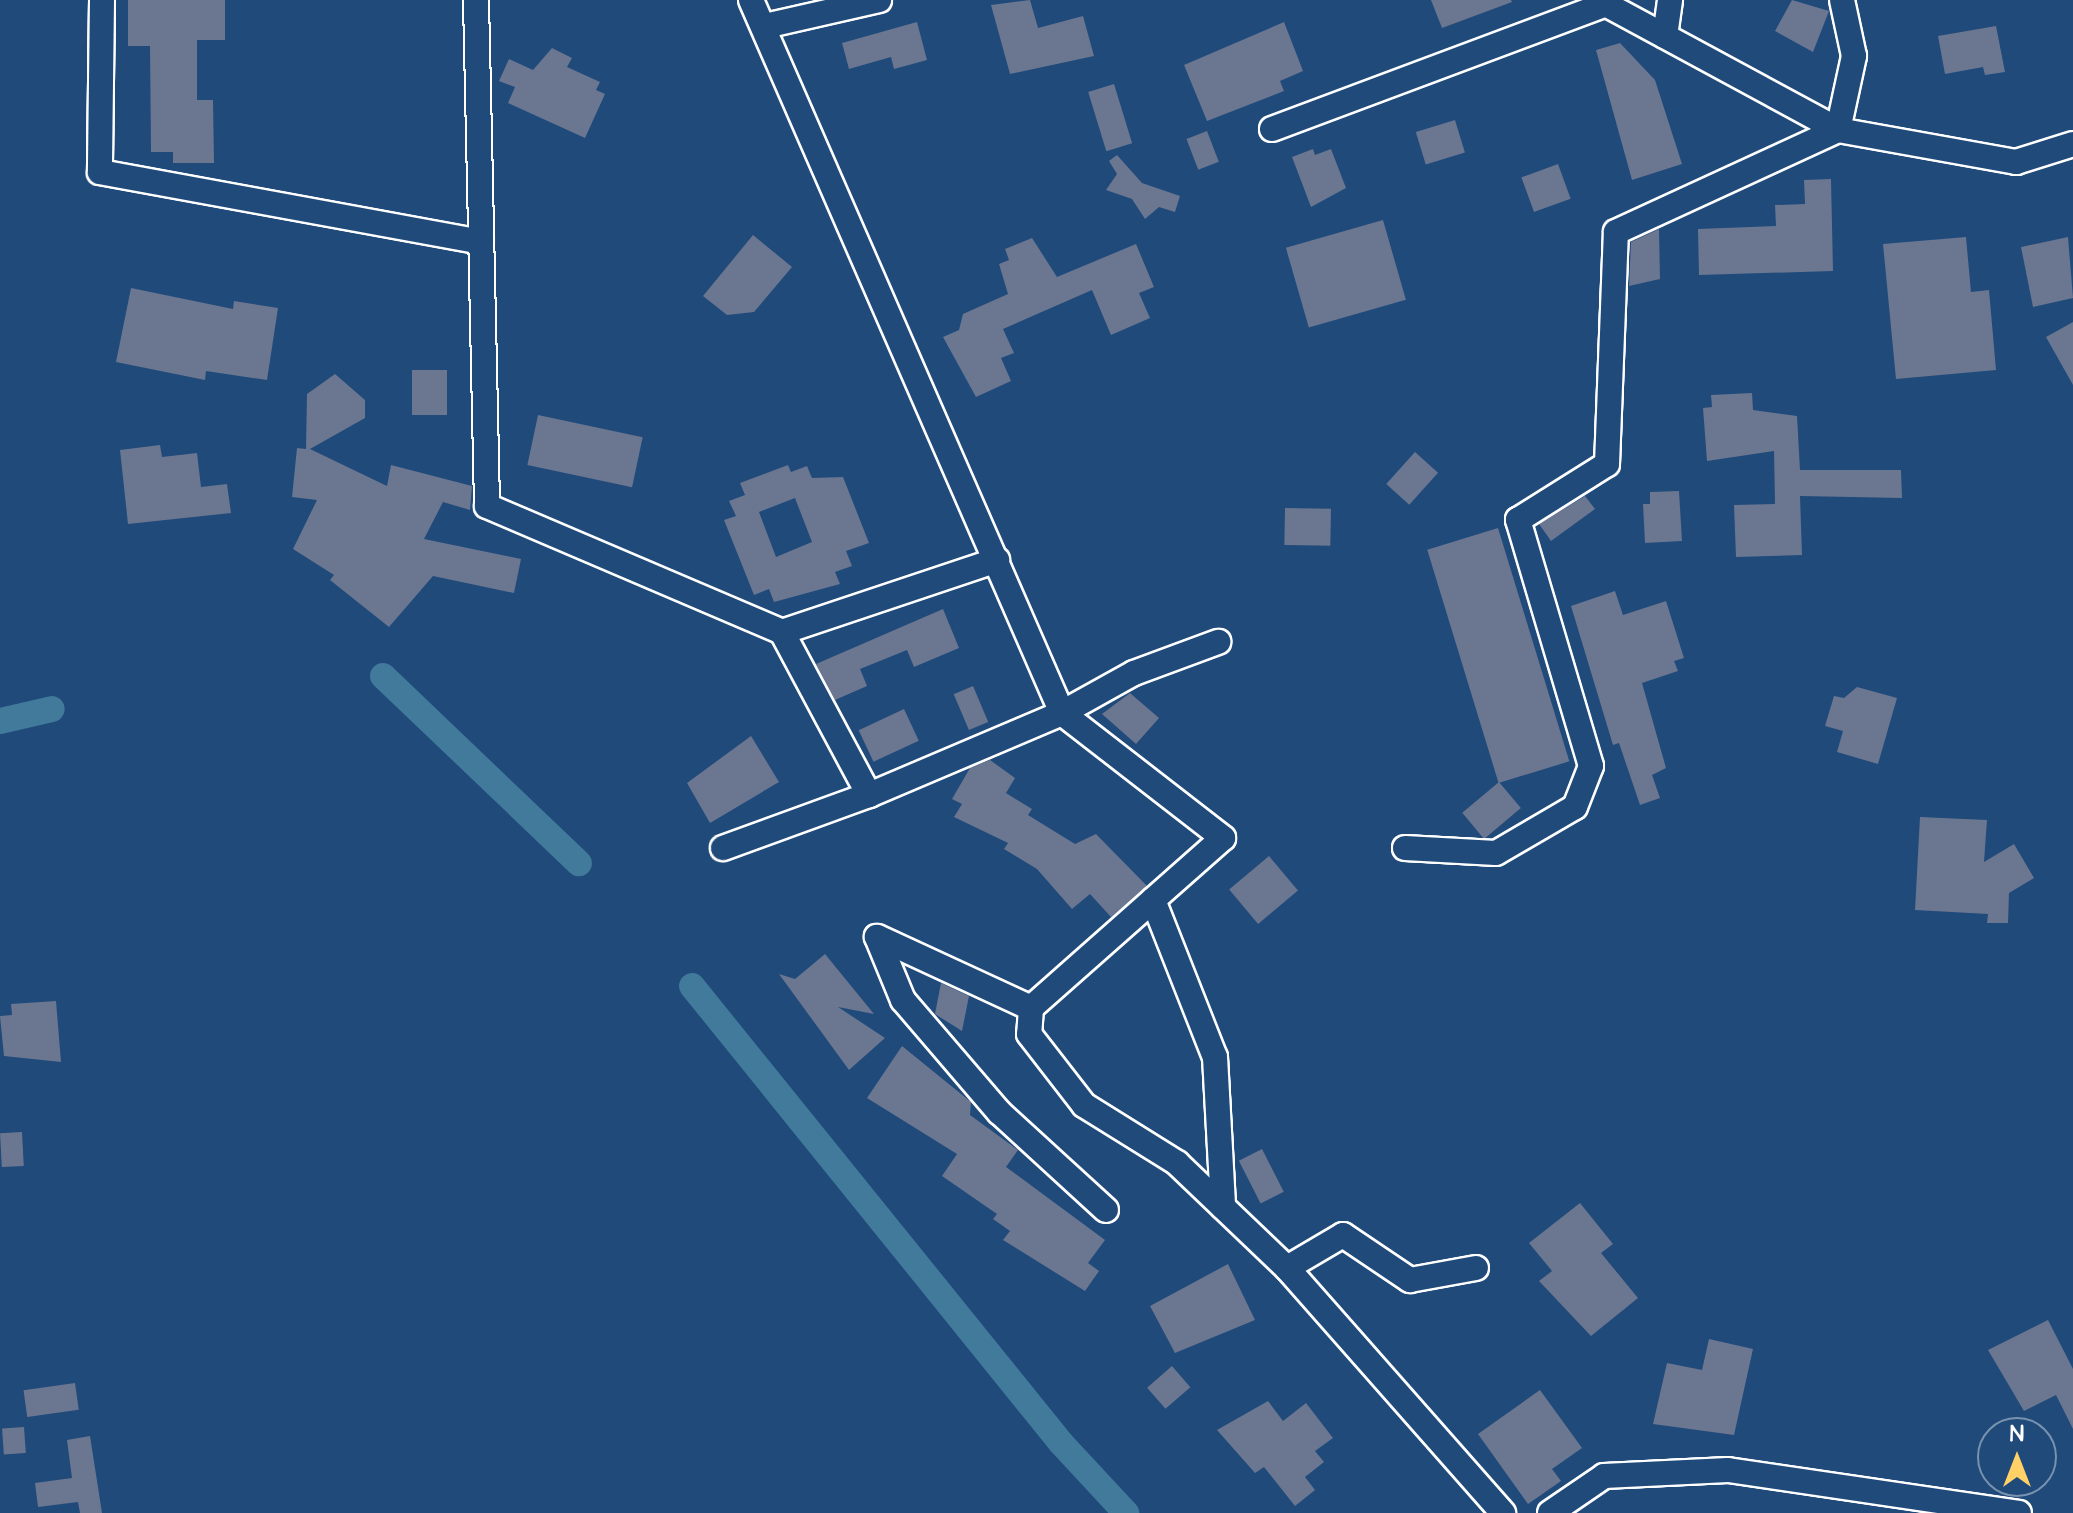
<!DOCTYPE html>
<html>
<head>
<meta charset="utf-8">
<style>
  body { margin:0 }
  #map { position:relative; width:2073px; height:1513px; overflow:hidden; background:#1f4a7a; font-family:"Architects Daughter",sans-serif }
  div>[style] { position:absolute }
  .canal>* { height:26px; margin:-13px; padding:0 13px; transform-origin:13px; border-radius:13px; background:#417a9b }
  .building>* { inset:0; background:#6b7691; transform-origin:0 0 }
  .roads { filter:drop-shadow(2px 0 #fff) drop-shadow(-2px 0 #fff) drop-shadow(0 2px #fff) drop-shadow(0 -2px #fff) }
  .minor>* { height:24px; margin:-12px; padding:0 12px; transform-origin:12px; border-radius:12px; background:#1f4a7a }
  span { translate:-50% -50%; white-space:nowrap; text-align:center; line-height:1.15; -webkit-text-stroke:7px #1f4a7a; paint-order:stroke }
  .north { position:absolute; left:1977px; top:1417px; width:80px; height:80px; box-sizing:border-box; background:#1f4a7a; border:2px solid #7992af; border-radius:50%; rotate:0deg; font-size:22px; font-weight:700; line-height:32px; text-align:center; color:#fff }
  .north::after { content:''; display:block; margin:auto; width:28px; height:36px; background:#ffd166; clip-path:polygon(50% 0,100% 100%,50% 72%,0 100%) }
</style>
</head>
<body>
<div id="map">
  <div class="canal">
    <div style="left:383px;top:676px;width:271px;rotate:43.7deg"></div>
    <div style="left:0;top:721px;width:53px;rotate:-13deg"></div>
    <div style="left:692px;top:986px;width:587px;rotate:51.08deg"></div>
    <div style="left:1061px;top:1443px;width:96px;rotate:47.1deg"></div>
  </div>
  <div class="building">
    <div style="clip-path:polygon(128px 0,225px 0,225px 40px,197px 40px,197px 100px,213px 100px,214px 163px,173px 163px,173px 152px,151px 152px,150px 46px,128px 46px)"></div>
    <div style="clip-path:polygon(1030px 0,1038px 28px,1083px 16px,1094px 56px,1010px 74px,991px 5px)"></div>
    <div style="clip-path:polygon(1431px 0,1511px 0,1512px 2px,1442px 28px)"></div>
    <div style="clip-path:polygon(1792px 0,1829px 11px,1813px 52px,1775px 31px)"></div>
    <div style="clip-path:polygon(917px 22px,927px 60px,894px 69px,891px 57px,849px 69px,842px 43px)"></div>
    <div style="clip-path:polygon(1284px 22px,1303px 71px,1280px 81px,1284px 91px,1207px 121px,1184px 65px)"></div>
    <div style="clip-path:polygon(1996px 26px,2005px 72px,1985px 75px,1983px 67px,1945px 74px,1938px 36px)"></div>
    <div style="clip-path:polygon(1620px 43px,1655px 80px,1682px 164px,1632px 180px,1596px 50px)"></div>
    <div style="clip-path:polygon(552px 48px,572px 58px,567px 67px,600px 82px,596px 90px,605px 94px,585px 138px,508px 103px,515px 87px,499px 81px,509px 59px,533px 70px)"></div>
    <div style="left:1114px;top:84px;width:62px;height:27px;rotate:73deg"></div>
    <div style="left:1455px;top:120px;width:34px;height:41px;rotate:73deg"></div>
    <div style="left:1207px;top:131px;width:33px;height:22px;rotate:69deg"></div>
    <div style="clip-path:polygon(1313px 149px,1315px 155px,1331px 149px,1346px 188px,1311px 207px,1292px 157px)"></div>
    <div style="clip-path:polygon(1117px 155px,1142px 183px,1180px 196px,1175px 212px,1159px 207px,1145px 219px,1132px 199px,1106px 190px,1117px 174px,1109px 161px)"></div>
    <div style="left:1558px;top:164px;width:37px;height:39px;rotate:70deg"></div>
    <div style="clip-path:polygon(1831px 179px,1833px 271px,1699px 275px,1698px 229px,1776px 226px,1775px 205px,1805px 204px,1804px 180px)"></div>
    <div style="left:1383px;top:220px;width:83px;height:101px;rotate:74deg"></div>
    <div style="clip-path:polygon(1659px 229px,1660px 279px,1629px 286px,1631px 242px)"></div>
    <div style="clip-path:polygon(753px 235px,792px 267px,754px 312px,727px 315px,703px 296px)"></div>
    <div style="clip-path:polygon(1966px 237px,1971px 292px,1989px 290px,1996px 370px,1896px 379px,1883px 244px)"></div>
    <div style="clip-path:polygon(2068px 237px,2073px 298px,2033px 307px,2021px 247px)"></div>
    <div style="clip-path:polygon(1032px 238px,1057px 277px,1136px 244px,1154px 287px,1139px 293px,1150px 318px,1111px 335px,1092px 290px,1003px 329px,1014px 353px,1001px 358px,1011px 381px,976px 397px,943px 337px,959px 330px,963px 314px,1008px 294px,999px 264px,1009px 260px,1005px 249px)"></div>
    <div style="clip-path:polygon(131px 288px,233px 309px,234px 301px,278px 308px,267px 380px,206px 371px,205px 380px,116px 362px)"></div>
    <div style="clip-path:polygon(2073px 322px,2073px 385px,2046px 337px)"></div>
    <div style="left:412px;top:370px;width:35px;height:45px"></div>
    <div style="clip-path:polygon(335px 374px,365px 400px,365px 418px,310px 449px,387px 486px,391px 465px,472px 486px,470px 510px,443px 502px,424px 539px,521px 559px,514px 593px,433px 576px,389px 627px,330px 580px,334px 575px,293px 549px,317px 500px,292px 497px,297px 448px,306px 449px,307px 394px)"></div>
    <div style="clip-path:polygon(1752px 393px,1753px 410px,1797px 416px,1800px 470px,1901px 470px,1902px 498px,1800px 496px,1802px 555px,1736px 557px,1734px 505px,1775px 504px,1774px 451px,1707px 461px,1703px 408px,1712px 407px,1711px 395px)"></div>
    <div style="left:538px;top:415px;width:107px;height:51px;rotate:12deg"></div>
    <div style="clip-path:polygon(160px 445px,162px 457px,197px 453px,201px 487px,227px 484px,231px 513px,128px 524px,120px 450px)"></div>
    <div style="left:1415px;top:452px;width:31px;height:43px;rotate:42deg"></div>
    <div style="clip-path:polygon(evenodd,788px 465px,791px 472px,807px 466px,812px 478px,843px 477px,869px 543px,846px 551px,852px 566px,835px 572px,840px 584px,774px 602px,769px 589px,754px 595px,724px 520px,736px 516px,729px 501px,745px 495px,740px 483px,788px 465px,795px 498px,812px 542px,776px 557px,759px 512px,795px 498px)"></div>
    <div style="clip-path:polygon(1679px 491px,1682px 541px,1645px 543px,1643px 504px,1650px 504px,1650px 492px)"></div>
    <div style="clip-path:polygon(1585px 496px,1595px 509px,1551px 541px,1539px 524px)"></div>
    <div style="left:1285px;top:508px;width:46px;height:37px;rotate:1deg"></div>
    <div style="left:1498px;top:528px;width:244px;height:74px;rotate:73deg"></div>
    <div style="clip-path:polygon(1615px 591px,1623px 615px,1666px 601px,1684px 658px,1674px 661px,1678px 671px,1642px 683px,1666px 768px,1652px 775px,1660px 798px,1640px 805px,1619px 743px,1613px 745px,1571px 606px)"></div>
    <div style="clip-path:polygon(943px 609px,959px 648px,914px 667px,907px 650px,860px 669px,867px 686px,835px 700px,816px 664px)"></div>
    <div style="left:973px;top:686px;width:39px;height:21px;rotate:67deg"></div>
    <div style="clip-path:polygon(1857px 687px,1897px 698px,1878px 764px,1837px 752px,1843px 731px,1825px 726px,1834px 696px,1844px 698px)"></div>
    <div style="clip-path:polygon(1130px 693px,1159px 718px,1136px 744px,1102px 714px)"></div>
    <div style="left:904px;top:709px;width:35px;height:50px;rotate:65deg"></div>
    <div style="clip-path:polygon(751px 736px,779px 782px,710px 823px,687px 783px)"></div>
    <div style="clip-path:polygon(990px 760px,1015px 778px,1006px 793px,1032px 809px,1028px 815px,1075px 844px,1096px 834px,1147px 886px,1111px 917px,1090px 894px,1072px 909px,1037px 869px,1004px 849px,1008px 843px,954px 817px,962px 804px,952px 799px,970px 768px)"></div>
    <div style="left:1499px;top:782px;width:34px;height:48px;rotate:50deg"></div>
    <div style="clip-path:polygon(1920px 817px,1987px 820px,1984px 862px,2014px 844px,2034px 878px,2009px 893px,2008px 923px,1987px 923px,1988px 914px,1915px 910px)"></div>
    <div style="left:1269px;top:856px;width:45px;height:52px;rotate:50deg"></div>
    <div style="clip-path:polygon(825px 954px,874px 1014px,838px 1007px,885px 1038px,849px 1070px,779px 974px,795px 979px)"></div>
    <div style="clip-path:polygon(941px 983px,969px 996px,962px 1031px,935px 1014px)"></div>
    <div style="clip-path:polygon(56px 1001px,61px 1062px,4px 1056px,0 1016px,12px 1015px,11px 1004px)"></div>
    <div style="clip-path:polygon(902px 1046px,971px 1102px,970px 1115px,1018px 1150px,1006px 1167px,1105px 1240px,1088px 1263px,1099px 1271px,1085px 1291px,1003px 1240px,1010px 1231px,993px 1219px,997px 1214px,942px 1176px,957px 1154px,867px 1098px)"></div>
    <div style="left:22px;top:1132px;width:34px;height:22px;rotate:87deg"></div>
    <div style="left:1262px;top:1149px;width:48px;height:26px;rotate:63deg"></div>
    <div style="clip-path:polygon(1580px 1203px,1613px 1244px,1601px 1253px,1638px 1298px,1591px 1336px,1539px 1281px,1552px 1271px,1529px 1243px)"></div>
    <div style="clip-path:polygon(1228px 1264px,1255px 1320px,1175px 1353px,1150px 1306px)"></div>
    <div style="clip-path:polygon(2048px 1320px,2073px 1369px,2073px 1429px,2056px 1395px,2024px 1411px,1988px 1350px)"></div>
    <div style="clip-path:polygon(1709px 1339px,1753px 1349px,1734px 1435px,1653px 1424px,1667px 1363px,1702px 1370px)"></div>
    <div style="left:1172px;top:1366px;width:28px;height:33px;rotate:49deg"></div>
    <div style="left:75px;top:1383px;width:27px;height:52px;rotate:82deg"></div>
    <div style="clip-path:polygon(1540px 1390px,1582px 1448px,1552px 1469px,1561px 1481px,1528px 1504px,1478px 1434px)"></div>
    <div style="clip-path:polygon(1268px 1401px,1283px 1421px,1306px 1403px,1333px 1438px,1315px 1451px,1324px 1462px,1305px 1477px,1315px 1490px,1295px 1506px,1264px 1467px,1255px 1473px,1217px 1430px)"></div>
    <div style="left:24px;top:1427px;width:26px;height:22px;rotate:86deg"></div>
    <div style="clip-path:polygon(90px 1436px,102px 1513px,80px 1513px,78px 1502px,38px 1507px,35px 1483px,72px 1478px,67px 1440px)"></div>
  </div>
  <div class="roads">
    <div class="minor">
      <div style="left:102px;top:0;width:172px;rotate:90.7deg"></div>
      <div style="left:100px;top:172px;width:387px;rotate:10.4deg"></div>
      <div style="left:476px;top:0;width:506px;rotate:88.75deg"></div>
      <div style="left:487px;top:506px;width:321px;rotate:23.1deg"></div>
      <div style="left:782px;top:632px;width:185px;rotate:61.9deg"></div>
      <div style="left:751px;top:0;width:778px;rotate:66.43deg"></div>
      <div style="left:1062px;top:713px;width:204px;rotate:37.8deg"></div>
      <div style="left:1223px;top:838px;width:256px;rotate:138.5deg"></div>
      <div style="left:1031px;top:1008px;width:170px;rotate:-155.2deg"></div>
      <div style="left:1598px;top:0;width:273px;rotate:28.4deg"></div>
      <div style="left:1838px;top:130px;width:181px;rotate:10.2deg"></div>
      <div style="left:2016px;top:162px;width:60px;rotate:-17.5deg"></div>
      <div style="left:765px;top:26px;width:117px;rotate:-12.8deg"></div>
      <div style="left:1665px;top:36px;width:36px;rotate:-82deg"></div>
      <div style="left:1272px;top:129px;width:357px;rotate:-20.5deg"></div>
      <div style="left:782px;top:632px;width:227px;rotate:-18.5deg"></div>
      <div style="left:723px;top:848px;width:155px;rotate:-20deg"></div>
      <div style="left:869px;top:795px;width:210px;rotate:-23deg"></div>
      <div style="left:1062px;top:713px;width:82px;rotate:-29.1deg"></div>
      <div style="left:1134px;top:673px;width:90px;rotate:-20.3deg"></div>
      <div style="left:1405px;top:848px;width:91px;rotate:3.1deg"></div>
      <div style="left:1496px;top:853px;width:91px;rotate:-30.2deg"></div>
      <div style="left:1575px;top:807px;width:44px;rotate:-68.7deg"></div>
      <div style="left:1591px;top:766px;width:257px;rotate:-106.5deg"></div>
      <div style="left:1518px;top:520px;width:105px;rotate:-32.2deg"></div>
      <div style="left:1607px;top:464px;width:232px;rotate:-87.8deg"></div>
      <div style="left:1616px;top:232px;width:244px;rotate:-24.7deg"></div>
      <div style="left:1838px;top:130px;width:76px;rotate:-77.8deg"></div>
      <div style="left:1854px;top:56px;width:57px;rotate:-102.1deg"></div>
      <div style="left:1153px;top:900px;width:169px;rotate:68.5deg"></div>
      <div style="left:1215px;top:1057px;width:150px;rotate:86.9deg"></div>
      <div style="left:877px;top:937px;width:68px;rotate:67.6deg"></div>
      <div style="left:903px;top:1000px;width:148px;rotate:49.4deg"></div>
      <div style="left:999px;top:1112px;width:145px;rotate:42.5deg"></div>
      <div style="left:1031px;top:1008px;width:26px;rotate:94deg"></div>
      <div style="left:1029px;top:1034px;width:90px;rotate:52.2deg"></div>
      <div style="left:1084px;top:1105px;width:110px;rotate:31.9deg"></div>
      <div style="left:1177px;top:1163px;width:152px;rotate:43.7deg"></div>
      <div style="left:1287px;top:1268px;width:327px;rotate:48.6deg"></div>
      <div style="left:1287px;top:1268px;width:65px;rotate:-30.5deg"></div>
      <div style="left:1343px;top:1235px;width:81px;rotate:33.9deg"></div>
      <div style="left:1410px;top:1280px;width:67px;rotate:-10.3deg"></div>
      <div style="left:1550px;top:1513px;width:65px;rotate:-34.4deg"></div>
      <div style="left:1604px;top:1476px;width:124px;rotate:-2.8deg"></div>
      <div style="left:1728px;top:1470px;width:294px;rotate:8.4deg"></div>
    </div>
  </div>
  <div class="north">N</div>
</div>
</body>
</html>
